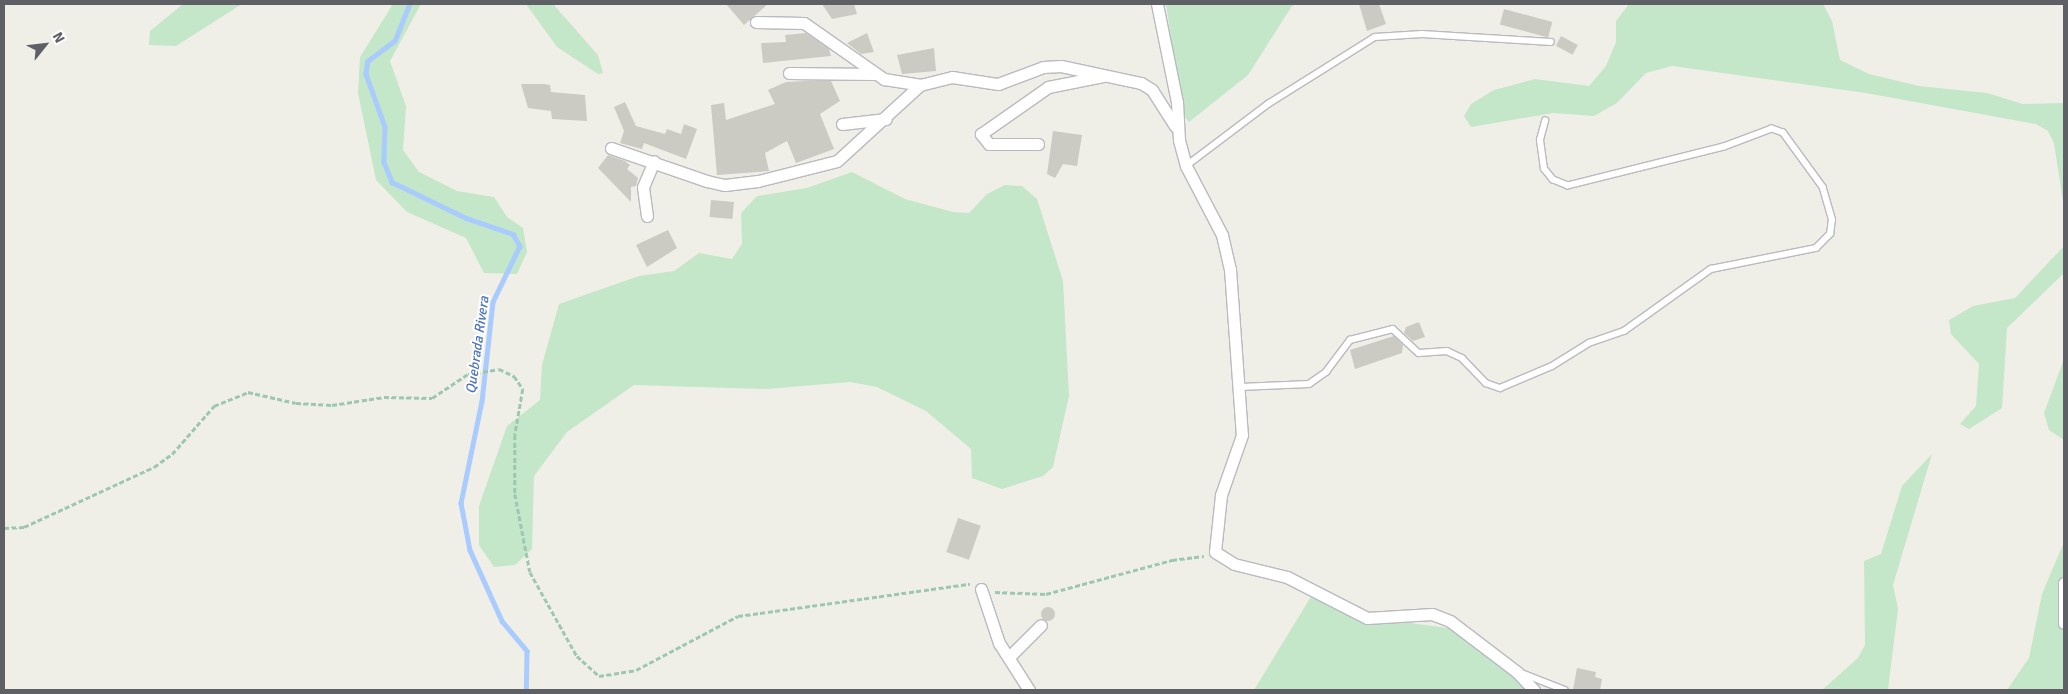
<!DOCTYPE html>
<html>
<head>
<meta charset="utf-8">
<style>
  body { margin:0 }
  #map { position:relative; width:2068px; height:694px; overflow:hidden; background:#f0efe7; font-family:Signika,sans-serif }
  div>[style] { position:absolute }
  .green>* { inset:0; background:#c4e6c9 }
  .stream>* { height:4.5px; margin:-2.25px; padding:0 2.25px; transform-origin:2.25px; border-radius:2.25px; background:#a9cbfd }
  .building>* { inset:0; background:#cbcac3; transform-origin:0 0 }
  .round { border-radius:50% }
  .path>* { height:2.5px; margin-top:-1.25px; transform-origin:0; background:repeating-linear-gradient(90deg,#9dc7b0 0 5px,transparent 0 7.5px) }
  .roads { filter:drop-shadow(1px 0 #b9bac0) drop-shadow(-1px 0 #b9bac0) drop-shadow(0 1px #b9bac0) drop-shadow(0 -1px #b9bac0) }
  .service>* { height:5.5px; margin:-2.75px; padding:0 2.75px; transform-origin:2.75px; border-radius:2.75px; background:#fff }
  .minor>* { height:11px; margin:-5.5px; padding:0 5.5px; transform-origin:5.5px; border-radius:5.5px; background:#fff }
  span { translate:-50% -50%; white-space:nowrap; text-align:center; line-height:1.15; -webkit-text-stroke:4px #fff; paint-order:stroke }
  .water-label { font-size:14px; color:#4b72c1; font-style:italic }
  .frame { position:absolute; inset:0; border:5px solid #5e6066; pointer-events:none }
  .north { position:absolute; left:20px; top:20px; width:50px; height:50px; -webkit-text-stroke:4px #fff; paint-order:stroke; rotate:61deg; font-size:14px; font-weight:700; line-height:20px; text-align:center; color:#5e6066 }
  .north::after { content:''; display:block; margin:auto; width:18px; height:22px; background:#5e6066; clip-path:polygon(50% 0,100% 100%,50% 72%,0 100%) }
</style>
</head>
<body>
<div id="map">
  <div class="green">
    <div style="clip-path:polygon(183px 4px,242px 4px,176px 46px,149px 45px,150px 31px)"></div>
    <div style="clip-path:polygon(393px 4px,421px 4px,390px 61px,406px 106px,403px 150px,419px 172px,457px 191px,494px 197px,507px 217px,523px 228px,527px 252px,517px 274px,484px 273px,466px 238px,407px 212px,376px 180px,358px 93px,360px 57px)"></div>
    <div style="clip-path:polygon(526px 4px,553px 4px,598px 55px,603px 73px,598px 74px,557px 47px)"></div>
    <div style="clip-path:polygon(1166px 4px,1298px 4px,1292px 6px,1248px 75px,1189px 122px,1182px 114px)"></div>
    <div style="clip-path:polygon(1629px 4px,1823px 4px,1832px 21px,1840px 60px,1869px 74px,1919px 86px,1987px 93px,2023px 104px,2064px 103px,2064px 208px,2054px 143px,2048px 131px,2036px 124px,1866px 93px,1672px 66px,1646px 73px,1617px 103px,1594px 116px,1553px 113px,1471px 127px,1464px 116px,1471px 104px,1494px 90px,1535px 79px,1589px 86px,1606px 66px,1616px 42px,1616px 21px)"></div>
    <div style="clip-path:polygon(852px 172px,905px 199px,953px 212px,969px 213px,987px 194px,1005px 185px,1022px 186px,1037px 199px,1063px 281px,1069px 396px,1053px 467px,1043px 476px,1002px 489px,972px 478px,971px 449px,926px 411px,877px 387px,850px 382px,767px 389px,634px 385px,567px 432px,534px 476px,532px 549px,515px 565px,494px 567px,479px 545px,479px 506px,507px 426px,540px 400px,542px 365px,559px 304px,639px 276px,674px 271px,699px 253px,732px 259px,742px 244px,741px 213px,757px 196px,807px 188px)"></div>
    <div style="clip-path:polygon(2064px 246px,2064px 273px,2007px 328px,2002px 408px,1969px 429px,1960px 424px,1976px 406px,1979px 364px,1951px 334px,1949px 320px,1973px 306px,2015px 298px)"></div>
    <div style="clip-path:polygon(2064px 359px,2064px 440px,2049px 430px,2044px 413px)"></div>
    <div style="clip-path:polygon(1932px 454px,1893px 585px,1898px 609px,1888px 690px,1822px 690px,1858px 658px,1865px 645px,1864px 561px,1881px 554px,1902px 486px)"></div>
    <div style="clip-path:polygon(2064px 542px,2064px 690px,2007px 690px,2029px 658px,2042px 594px)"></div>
    <div style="clip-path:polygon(1312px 595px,1395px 621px,1448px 628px,1518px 679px,1526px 690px,1254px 690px)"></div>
  </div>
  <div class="stream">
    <div style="left:410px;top:4px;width:40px;rotate:112deg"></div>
    <div style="left:395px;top:41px;width:34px;rotate:143deg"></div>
    <div style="left:368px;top:61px;width:13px;rotate:99deg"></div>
    <div style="left:366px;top:74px;width:56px;rotate:70.3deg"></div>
    <div style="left:385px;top:127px;width:35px;rotate:92deg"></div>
    <div style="left:384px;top:162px;width:22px;rotate:68deg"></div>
    <div style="left:392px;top:182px;width:82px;rotate:25.9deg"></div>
    <div style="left:466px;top:218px;width:50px;rotate:18.8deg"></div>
    <div style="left:513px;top:234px;width:14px;rotate:60deg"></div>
    <div style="left:520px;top:246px;width:62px;rotate:115.7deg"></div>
    <div style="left:493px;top:302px;width:100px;rotate:96.3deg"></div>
    <div style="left:482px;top:401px;width:104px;rotate:101.6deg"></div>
    <div style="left:461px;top:503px;width:48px;rotate:79.2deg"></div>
    <div style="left:470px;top:550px;width:78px;rotate:65.7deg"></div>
    <div style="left:502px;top:621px;width:39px;rotate:50deg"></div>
    <div style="left:527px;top:651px;width:39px;rotate:91deg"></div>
  </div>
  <div class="building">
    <div style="clip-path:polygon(726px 4px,768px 4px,744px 25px)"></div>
    <div style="clip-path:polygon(822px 4px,854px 4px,857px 14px,832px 19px)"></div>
    <div style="clip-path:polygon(1359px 4px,1379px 4px,1386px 24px,1367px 31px)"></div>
    <div style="left:1504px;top:9px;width:50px;height:16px;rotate:15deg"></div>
    <div style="clip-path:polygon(806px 33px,829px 49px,831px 56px,763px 63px,761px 43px,786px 42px,785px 35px)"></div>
    <div style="clip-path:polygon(867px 33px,874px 52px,861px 54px,847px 43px)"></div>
    <div style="left:1561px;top:36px;width:19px;height:11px;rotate:28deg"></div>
    <div style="clip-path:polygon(934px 48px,936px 71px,902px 74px,897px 55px)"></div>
    <div style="clip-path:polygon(806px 81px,831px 81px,840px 101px,820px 114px,834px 149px,796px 163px,787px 141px,765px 153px,769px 171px,717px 175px,711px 105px,724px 103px,726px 120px,775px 104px,768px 90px,786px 82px)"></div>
    <div style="clip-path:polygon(521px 84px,544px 84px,550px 85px,551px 92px,585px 95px,587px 121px,552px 119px,551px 111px,528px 108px)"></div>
    <div style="clip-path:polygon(625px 102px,636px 126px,665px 134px,667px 129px,681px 134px,684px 124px,697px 129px,686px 159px,644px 143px,642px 149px,620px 143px,624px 131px,614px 107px)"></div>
    <div style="clip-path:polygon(1053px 131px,1082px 135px,1077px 166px,1063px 164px,1055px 178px,1047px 174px)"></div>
    <div style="clip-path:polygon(608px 155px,625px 161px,630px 165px,627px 169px,638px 178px,636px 186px,631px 187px,631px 202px,598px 168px)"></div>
    <div style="left:711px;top:200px;width:23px;height:17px;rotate:5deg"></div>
    <div style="clip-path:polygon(668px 230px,677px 248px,647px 267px,636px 245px)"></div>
    <div style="clip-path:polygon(1419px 322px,1425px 337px,1413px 341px,1404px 333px,1406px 327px)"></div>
    <div style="clip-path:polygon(1394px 336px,1403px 345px,1402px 353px,1355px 369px,1350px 350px)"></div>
    <div style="left:958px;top:518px;width:24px;height:36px;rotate:19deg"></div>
    <div class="round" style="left:1041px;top:607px;width:14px;height:14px"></div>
    <div style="clip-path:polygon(1577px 668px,1596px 672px,1595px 677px,1602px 679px,1600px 690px,1573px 690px)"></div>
  </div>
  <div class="path">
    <div style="left:4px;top:528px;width:20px;rotate:-3deg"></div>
    <div style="left:24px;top:527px;width:143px;rotate:-24.8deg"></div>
    <div style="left:154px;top:467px;width:22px;rotate:-36deg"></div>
    <div style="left:172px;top:454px;width:64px;rotate:-48.8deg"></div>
    <div style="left:214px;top:406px;width:37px;rotate:-22deg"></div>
    <div style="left:248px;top:392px;width:49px;rotate:12.9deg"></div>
    <div style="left:296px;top:403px;width:36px;rotate:3deg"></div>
    <div style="left:332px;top:405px;width:53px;rotate:-8.7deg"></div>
    <div style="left:384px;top:397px;width:48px;rotate:1.2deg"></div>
    <div style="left:432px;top:398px;width:43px;rotate:-33.7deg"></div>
    <div style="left:468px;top:374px;width:31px;rotate:-9deg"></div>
    <div style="left:499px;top:369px;width:17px;rotate:25deg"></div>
    <div style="left:514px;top:376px;width:16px;rotate:55deg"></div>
    <div style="left:523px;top:389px;width:47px;rotate:99.9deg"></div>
    <div style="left:515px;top:435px;width:59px;rotate:90deg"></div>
    <div style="left:515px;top:494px;width:79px;rotate:79.1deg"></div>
    <div style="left:530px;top:572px;width:96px;rotate:60.8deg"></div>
    <div style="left:577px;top:656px;width:30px;rotate:42deg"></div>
    <div style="left:599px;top:676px;width:37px;rotate:-9deg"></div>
    <div style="left:636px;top:670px;width:115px;rotate:-27.9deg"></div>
    <div style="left:738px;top:616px;width:234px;rotate:-7.9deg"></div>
    <div style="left:995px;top:592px;width:51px;rotate:2.2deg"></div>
    <div style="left:1046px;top:594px;width:131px;rotate:-15.1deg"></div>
    <div style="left:1172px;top:560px;width:32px;rotate:-7deg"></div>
  </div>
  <div class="roads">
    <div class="service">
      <div style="left:1186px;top:166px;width:103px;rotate:-37.1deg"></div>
      <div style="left:1268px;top:104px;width:126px;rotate:-32.1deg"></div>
      <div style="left:1375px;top:37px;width:47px;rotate:-3.7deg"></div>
      <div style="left:1422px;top:34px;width:129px;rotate:3.5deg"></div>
      <div style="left:1240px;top:387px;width:69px;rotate:-2.5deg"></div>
      <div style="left:1309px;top:384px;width:21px;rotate:-35deg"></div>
      <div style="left:1326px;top:372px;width:40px;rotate:-53deg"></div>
      <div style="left:1350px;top:340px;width:44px;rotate:-14.3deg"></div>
      <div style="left:1393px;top:329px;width:35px;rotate:43deg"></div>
      <div style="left:1419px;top:353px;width:28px;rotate:-4deg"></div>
      <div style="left:1447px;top:351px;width:17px;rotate:25deg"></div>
      <div style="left:1462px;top:358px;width:35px;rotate:46deg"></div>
      <div style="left:1486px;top:383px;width:15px;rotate:20deg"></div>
      <div style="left:1500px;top:388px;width:56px;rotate:-22.9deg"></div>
      <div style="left:1552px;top:366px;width:44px;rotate:-31.9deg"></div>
      <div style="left:1589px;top:343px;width:37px;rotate:-19deg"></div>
      <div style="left:1624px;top:331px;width:107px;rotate:-35.5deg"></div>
      <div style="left:1711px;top:269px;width:107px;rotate:-11.3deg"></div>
      <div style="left:1816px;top:248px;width:20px;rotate:-45deg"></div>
      <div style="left:1830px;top:234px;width:14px;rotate:-82deg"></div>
      <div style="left:1832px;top:220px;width:33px;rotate:-106deg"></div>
      <div style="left:1823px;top:188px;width:68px;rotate:-126deg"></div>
      <div style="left:1783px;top:133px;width:12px;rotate:-160deg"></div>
      <div style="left:1772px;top:129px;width:51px;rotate:159.4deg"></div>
      <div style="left:1724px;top:147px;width:161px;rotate:166deg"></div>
      <div style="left:1568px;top:186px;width:16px;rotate:-158deg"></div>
      <div style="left:1553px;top:180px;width:14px;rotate:-129deg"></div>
      <div style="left:1544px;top:169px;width:29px;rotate:-98deg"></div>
      <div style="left:1540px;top:140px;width:20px;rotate:-75deg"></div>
      <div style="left:1519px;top:672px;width:49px;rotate:21.4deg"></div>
    </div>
    <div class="minor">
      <div style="left:1157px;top:4px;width:100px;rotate:78.5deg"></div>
      <div style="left:1177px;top:102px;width:38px;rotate:87deg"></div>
      <div style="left:1179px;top:140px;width:27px;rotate:75deg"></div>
      <div style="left:1186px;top:166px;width:78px;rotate:62.4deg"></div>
      <div style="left:1222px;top:235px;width:35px;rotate:77deg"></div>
      <div style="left:1230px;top:269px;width:166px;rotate:85.9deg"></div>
      <div style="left:1242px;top:435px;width:64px;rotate:109.3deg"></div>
      <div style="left:1221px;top:495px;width:57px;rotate:96deg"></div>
      <div style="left:1215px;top:552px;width:22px;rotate:32deg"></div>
      <div style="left:1234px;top:564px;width:55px;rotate:13.8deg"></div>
      <div style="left:1287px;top:577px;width:90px;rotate:27.1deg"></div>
      <div style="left:1367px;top:618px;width:65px;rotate:-3.5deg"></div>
      <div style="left:1432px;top:614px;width:19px;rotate:21deg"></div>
      <div style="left:1450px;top:621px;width:84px;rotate:37.3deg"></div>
      <div style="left:1517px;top:672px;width:25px;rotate:47deg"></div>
      <div style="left:756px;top:22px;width:48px;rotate:1.2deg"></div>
      <div style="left:804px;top:23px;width:98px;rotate:35deg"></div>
      <div style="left:884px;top:79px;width:36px;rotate:9deg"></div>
      <div style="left:789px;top:73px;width:85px;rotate:0.7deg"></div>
      <div style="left:842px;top:124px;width:44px;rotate:-6.5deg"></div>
      <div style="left:1038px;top:144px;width:49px;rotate:180deg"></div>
      <div style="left:989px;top:144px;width:13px;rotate:-129deg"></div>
      <div style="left:981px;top:134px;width:82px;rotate:-35deg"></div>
      <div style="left:1048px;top:87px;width:56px;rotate:-11.3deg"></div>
      <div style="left:611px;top:148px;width:102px;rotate:19deg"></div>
      <div style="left:707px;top:181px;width:18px;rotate:13deg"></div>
      <div style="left:725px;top:185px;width:33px;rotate:-7deg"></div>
      <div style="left:758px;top:181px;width:81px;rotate:-14.2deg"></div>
      <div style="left:837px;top:161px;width:113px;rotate:-42.5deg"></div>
      <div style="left:920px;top:85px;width:33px;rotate:-14deg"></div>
      <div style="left:952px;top:77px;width:47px;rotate:8.7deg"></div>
      <div style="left:998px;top:84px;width:48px;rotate:-20.7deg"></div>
      <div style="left:1043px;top:67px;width:18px;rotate:-3deg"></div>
      <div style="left:1061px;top:66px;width:82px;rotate:12deg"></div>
      <div style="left:1141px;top:83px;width:13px;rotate:32deg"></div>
      <div style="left:1152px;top:90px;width:43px;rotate:57.4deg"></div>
      <div style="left:647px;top:216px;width:29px;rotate:-98deg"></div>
      <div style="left:643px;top:187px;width:28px;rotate:-67deg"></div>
      <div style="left:2064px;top:583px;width:40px;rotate:90deg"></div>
      <div style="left:981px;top:589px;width:57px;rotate:71.6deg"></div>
      <div style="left:999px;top:643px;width:56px;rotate:57.4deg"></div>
      <div style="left:1009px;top:657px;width:45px;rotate:-45deg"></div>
    </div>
  </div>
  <div class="water-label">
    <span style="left:478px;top:345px;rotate:-82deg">Quebrada Rivera</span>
  </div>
  <div class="frame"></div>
  <div class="north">N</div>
</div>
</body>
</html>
